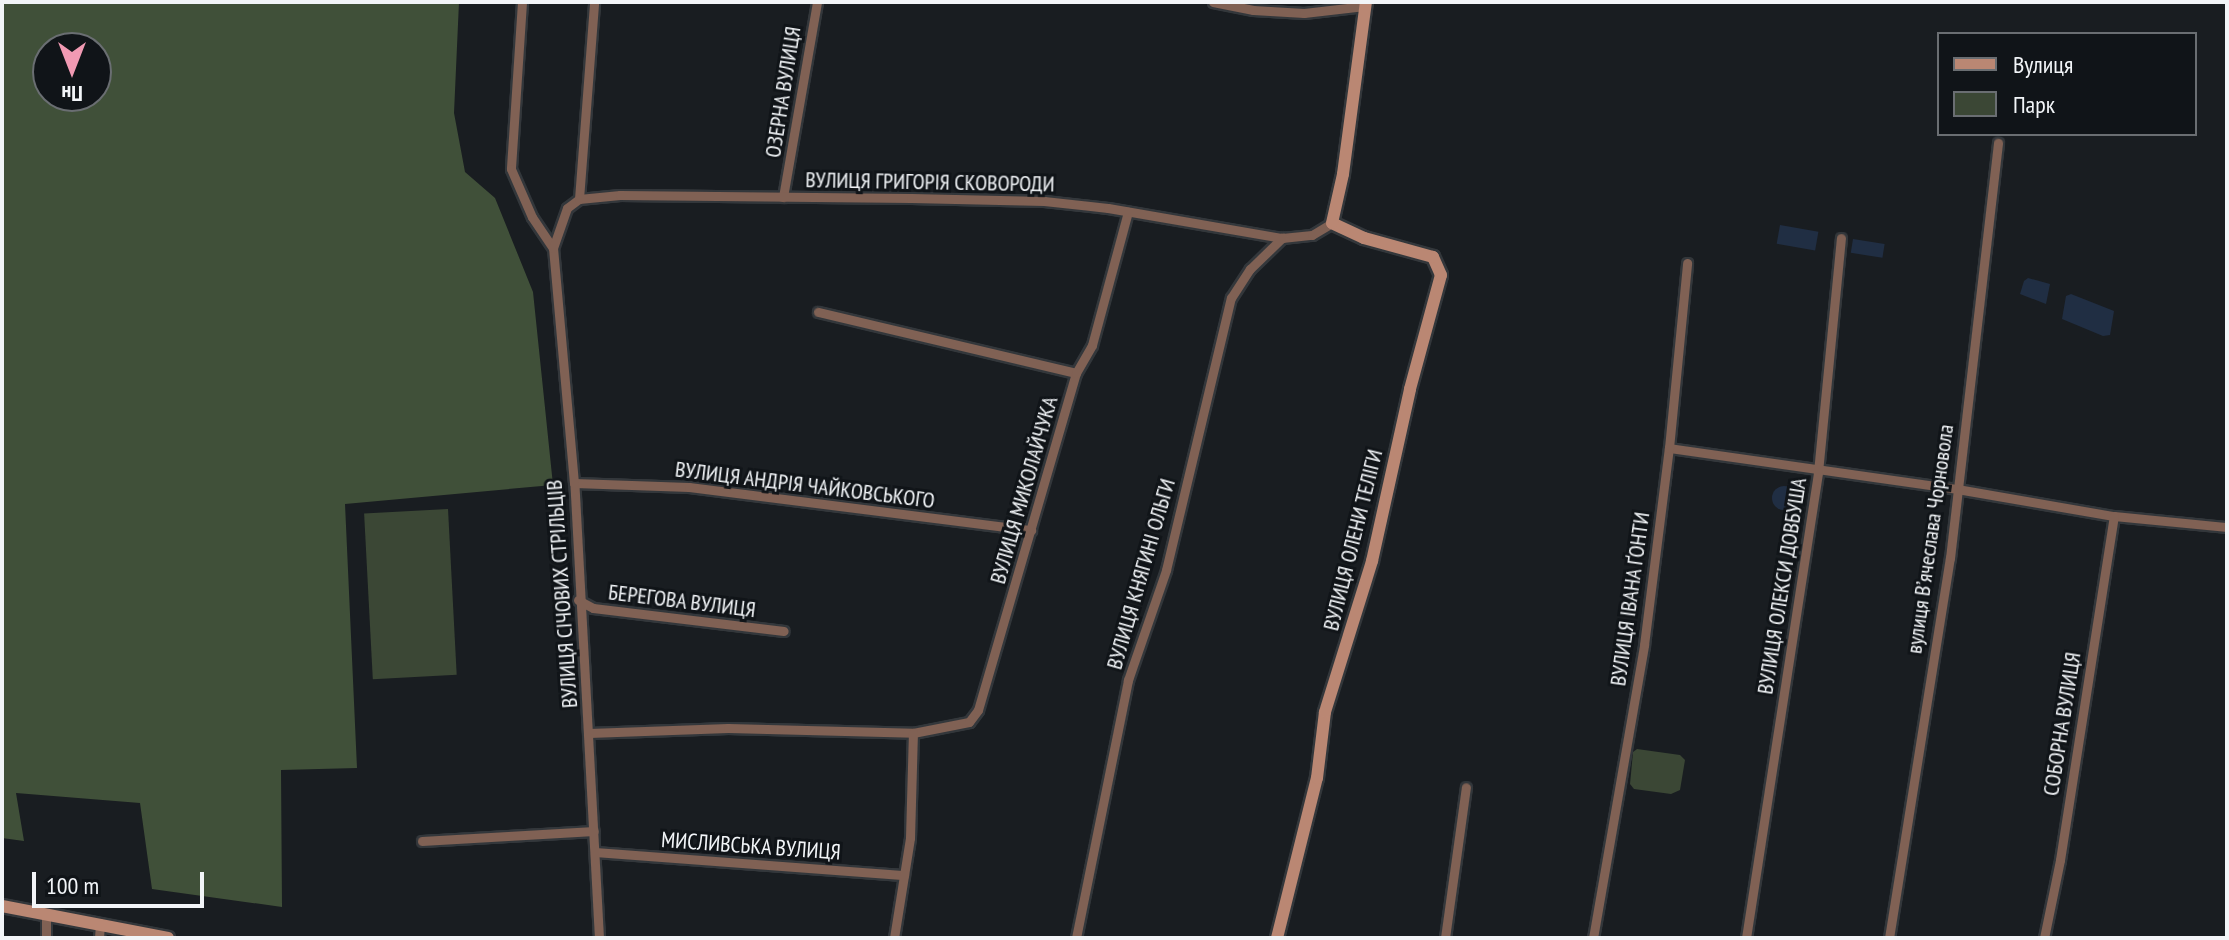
<!DOCTYPE html>
<html>
<head>
<meta charset="utf-8">
<style>
  body { margin:0 }
  #map { position:relative; width:2229px; height:940px; overflow:hidden; background:#191d21; font-family:"PT Sans Narrow",sans-serif }
  div>[style] { position:absolute }
  .green>* { inset:0; background:#3b4735; transform-origin:0 0 }
  .forest>* { inset:0; background:#405039 }
  .water>* { inset:0; background:#202e43; transform-origin:0 0 }
  .round { border-radius:50% }
  .roads { filter:drop-shadow(2px 0 #33373b) drop-shadow(-2px 0 #33373b) drop-shadow(0 2px #33373b) drop-shadow(0 -2px #33373b) }
  .street>* { height:9px; margin:-4.5px; padding:0 4.5px; transform-origin:4.5px; border-radius:4.5px; background:#806154 }
  .secondary>* { height:12px; margin:-6px; padding:0 6px; transform-origin:6px; border-radius:6px; background:#ba8773 }
  span { translate:-50% -50%; white-space:nowrap; text-align:center; line-height:1.15; -webkit-text-stroke:6px #101418; paint-order:stroke }
  .street-label { font-size:22px; color:#f2f5f8 }
  .frame { position:absolute; inset:0; border:4px solid #f2f5f8; pointer-events:none }
  .legend { position:absolute; left:1937px; top:32px; width:260px; height:104px; box-sizing:border-box; background:#101418; border:2px solid #6a6e72; margin:0; padding:10px 14px; list-style:none; font-size:24px; color:#f2f5f8 }
  .legend li { display:flex; align-items:center; gap:16px; height:40px }
  .legend b { width:40px; border:2px solid #6a6e72 }
  .north { position:absolute; left:32px; top:32px; width:80px; height:80px; box-sizing:border-box; background:#101418; border:2px solid #6a6e72; border-radius:50%; rotate:180deg; font-size:22px; font-weight:700; line-height:32px; text-align:center; color:#f2f5f8 }
  .north::after { content:''; display:block; margin:auto; width:28px; height:36px; background:#f19ab3; clip-path:polygon(50% 0,100% 100%,50% 72%,0 100%) }
  .scale { position:absolute; left:32px; top:872px; width:172px; height:36px; box-sizing:border-box; border:4px solid #f2f5f8; border-top:0; padding-left:10px; font-size:24px; line-height:28px; white-space:nowrap; color:#f2f5f8; -webkit-text-stroke:6px #101418; paint-order:stroke }
</style>
</head>
<body>
<div id="map">
  <div class="green">
    <div style="left:448px;top:509px;width:166px;height:84px;rotate:87deg"></div>
    <div style="clip-path:polygon(1637px 749px,1680px 755px,1685px 760px,1680px 790px,1671px 794px,1634px 789px,1630px 784px,1633px 752px)"></div>
  </div>
  <div class="forest">
    <div style="clip-path:polygon(evenodd,2px 2px,459px 2px,454px 113px,465px 172px,495px 198px,533px 292px,553px 485px,345px 504px,357px 768px,281px 770px,282px 907px,152px 889px,140px 803px,16px 793px,24px 841px,2px 838px,2px 2px,48px 48px,96px 48px,96px 96px,48px 96px,48px 48px)"></div>
  </div>
  <div class="water">
    <div style="left:1780px;top:225px;width:39px;height:19px;rotate:10deg"></div>
    <div style="left:1853px;top:239px;width:32px;height:14px;rotate:9deg"></div>
    <div style="clip-path:polygon(2028px 278px,2050px 284px,2046px 304px,2020px 294px,2024px 281px)"></div>
    <div style="clip-path:polygon(2071px 294px,2114px 311px,2110px 335px,2103px 336px,2062px 319px,2066px 296px)"></div>
    <div class="round" style="left:1772px;top:486px;width:24px;height:24px"></div>
  </div>
  <div class="roads">
    <div class="street">
      <div style="left:522px;top:2px;width:167px;rotate:93.8deg"></div>
      <div style="left:511px;top:169px;width:52px;rotate:66.4deg"></div>
      <div style="left:532px;top:217px;width:37px;rotate:56deg"></div>
      <div style="left:1213px;top:2px;width:41px;rotate:11.3deg"></div>
      <div style="left:1253px;top:10px;width:51px;rotate:3.4deg"></div>
      <div style="left:1304px;top:13px;width:61px;rotate:-6.5deg"></div>
      <div style="left:783px;top:197px;width:198px;rotate:-80.1deg"></div>
      <div style="left:579px;top:199px;width:198px;rotate:-85.6deg"></div>
      <div style="left:818px;top:312px;width:265px;rotate:13.3deg"></div>
      <div style="left:1669px;top:448px;width:291px;rotate:8.1deg"></div>
      <div style="left:1957px;top:489px;width:159px;rotate:9.8deg"></div>
      <div style="left:2114px;top:516px;width:114px;rotate:5.6deg"></div>
      <div style="left:574px;top:483px;width:115px;rotate:2deg"></div>
      <div style="left:689px;top:487px;width:345px;rotate:7.2deg"></div>
      <div style="left:578px;top:600px;width:17px;rotate:28deg"></div>
      <div style="left:593px;top:608px;width:192px;rotate:6.9deg"></div>
      <div style="left:589px;top:733px;width:139px;rotate:-2.1deg"></div>
      <div style="left:728px;top:728px;width:185px;rotate:1.5deg"></div>
      <div style="left:913px;top:733px;width:57px;rotate:-11.1deg"></div>
      <div style="left:969px;top:722px;width:15px;rotate:-53deg"></div>
      <div style="left:978px;top:710px;width:351px;rotate:-73.8deg"></div>
      <div style="left:1076px;top:373px;width:32px;rotate:-60deg"></div>
      <div style="left:1092px;top:345px;width:138px;rotate:-74.9deg"></div>
      <div style="left:422px;top:841px;width:172px;rotate:-3.3deg"></div>
      <div style="left:596px;top:852px;width:309px;rotate:4.3deg"></div>
      <div style="left:46px;top:938px;width:24px;rotate:-90deg"></div>
      <div style="left:99px;top:938px;width:15px;rotate:-86deg"></div>
      <div style="left:599px;top:938px;width:456px;rotate:-93.1deg"></div>
      <div style="left:574px;top:483px;width:236px;rotate:-95.1deg"></div>
      <div style="left:553px;top:248px;width:42px;rotate:-70.7deg"></div>
      <div style="left:567px;top:208px;width:15px;rotate:-37deg"></div>
      <div style="left:579px;top:199px;width:41px;rotate:-5.6deg"></div>
      <div style="left:620px;top:195px;width:291px;rotate:0.6deg"></div>
      <div style="left:911px;top:198px;width:133px;rotate:1.3deg"></div>
      <div style="left:1044px;top:201px;width:64px;rotate:6.2deg"></div>
      <div style="left:1108px;top:208px;width:177px;rotate:9.8deg"></div>
      <div style="left:1282px;top:238px;width:30px;rotate:-6deg"></div>
      <div style="left:1312px;top:235px;width:23px;rotate:-31deg"></div>
      <div style="left:894px;top:938px;width:101px;rotate:-80.9deg"></div>
      <div style="left:910px;top:838px;width:105px;rotate:-88.4deg"></div>
      <div style="left:1076px;top:938px;width:263px;rotate:-78.6deg"></div>
      <div style="left:1128px;top:680px;width:116px;rotate:-70.9deg"></div>
      <div style="left:1166px;top:570px;width:280px;rotate:-76.6deg"></div>
      <div style="left:1231px;top:298px;width:35px;rotate:-57deg"></div>
      <div style="left:1250px;top:269px;width:45px;rotate:-44.1deg"></div>
      <div style="left:1445px;top:938px;width:152px;rotate:-82.1deg"></div>
      <div style="left:1593px;top:938px;width:297px;rotate:-80.1deg"></div>
      <div style="left:1644px;top:645px;width:199px;rotate:-82.8deg"></div>
      <div style="left:1669px;top:448px;width:186px;rotate:-84.4deg"></div>
      <div style="left:1746px;top:938px;width:472px;rotate:-81.2deg"></div>
      <div style="left:1818px;top:472px;width:235px;rotate:-84.4deg"></div>
      <div style="left:1889px;top:938px;width:385px;rotate:-80.9deg"></div>
      <div style="left:1950px;top:558px;width:418px;rotate:-83.4deg"></div>
      <div style="left:2044px;top:938px;width:80px;rotate:-78.4deg"></div>
      <div style="left:2060px;top:860px;width:348px;rotate:-81.1deg"></div>
    </div>
    <div class="secondary">
      <div style="left:2px;top:906px;width:169px;rotate:10.9deg"></div>
      <div style="left:1277px;top:938px;width:165px;rotate:-76deg"></div>
      <div style="left:1317px;top:778px;width:66px;rotate:-83.1deg"></div>
      <div style="left:1325px;top:712px;width:158px;rotate:-72.7deg"></div>
      <div style="left:1372px;top:561px;width:176px;rotate:-77.5deg"></div>
      <div style="left:1410px;top:389px;width:118px;rotate:-74.8deg"></div>
      <div style="left:1441px;top:275px;width:20px;rotate:-114deg"></div>
      <div style="left:1433px;top:257px;width:72px;rotate:-164.6deg"></div>
      <div style="left:1364px;top:238px;width:35px;rotate:-155deg"></div>
      <div style="left:1332px;top:223px;width:50px;rotate:-77.3deg"></div>
      <div style="left:1343px;top:174px;width:174px;rotate:-82.4deg"></div>
    </div>
  </div>
  <div class="street-label">
    <span style="left:783px;top:92px;rotate:-81deg">ОЗЕРНА ВУЛИЦЯ</span>
    <span style="left:930px;top:182px;rotate:1deg">ВУЛИЦЯ ГРИГОРІЯ СКОВОРОДИ</span>
    <span style="left:805px;top:485px;rotate:7deg">ВУЛИЦЯ АНДРІЯ ЧАЙКОВСЬКОГО</span>
    <span style="left:1024px;top:490px;rotate:-74deg">ВУЛИЦЯ МИКОЛАЙЧУКА</span>
    <span style="left:1930px;top:539px;rotate:-82deg">вулиця Вʼячеслава Чорновола</span>
    <span style="left:1353px;top:540px;rotate:-76deg">ВУЛИЦЯ ОЛЕНИ ТЕЛІГИ</span>
    <span style="left:1141px;top:574px;rotate:-74deg">ВУЛИЦЯ КНЯГИНІ ОЛЬГИ</span>
    <span style="left:1782px;top:586px;rotate:-81deg">ВУЛИЦЯ ОЛЕКСИ ДОВБУША</span>
    <span style="left:562px;top:594px;rotate:-94deg">ВУЛИЦЯ СІЧОВИХ СТРІЛЬЦІВ</span>
    <span style="left:1630px;top:599px;rotate:-82deg">ВУЛИЦЯ ІВАНА ҐОНТИ</span>
    <span style="left:682px;top:601px;rotate:7deg">БЕРЕГОВА ВУЛИЦЯ</span>
    <span style="left:2062px;top:724px;rotate:-81deg">СОБОРНА ВУЛИЦЯ</span>
    <span style="left:751px;top:846px;rotate:4deg">МИСЛИВСЬКА ВУЛИЦЯ</span>
  </div>
  <div class="frame"></div>
  <ul class="legend">
  <li><b style="height:10px;background:#ba8773"></b>Вулиця</li>
  <li><b style="height:22px;background:#3b4735"></b>Парк</li>
  </ul>
  <div class="north">Пн</div>
  <div class="scale">100 m</div>
</div>
</body>
</html>
